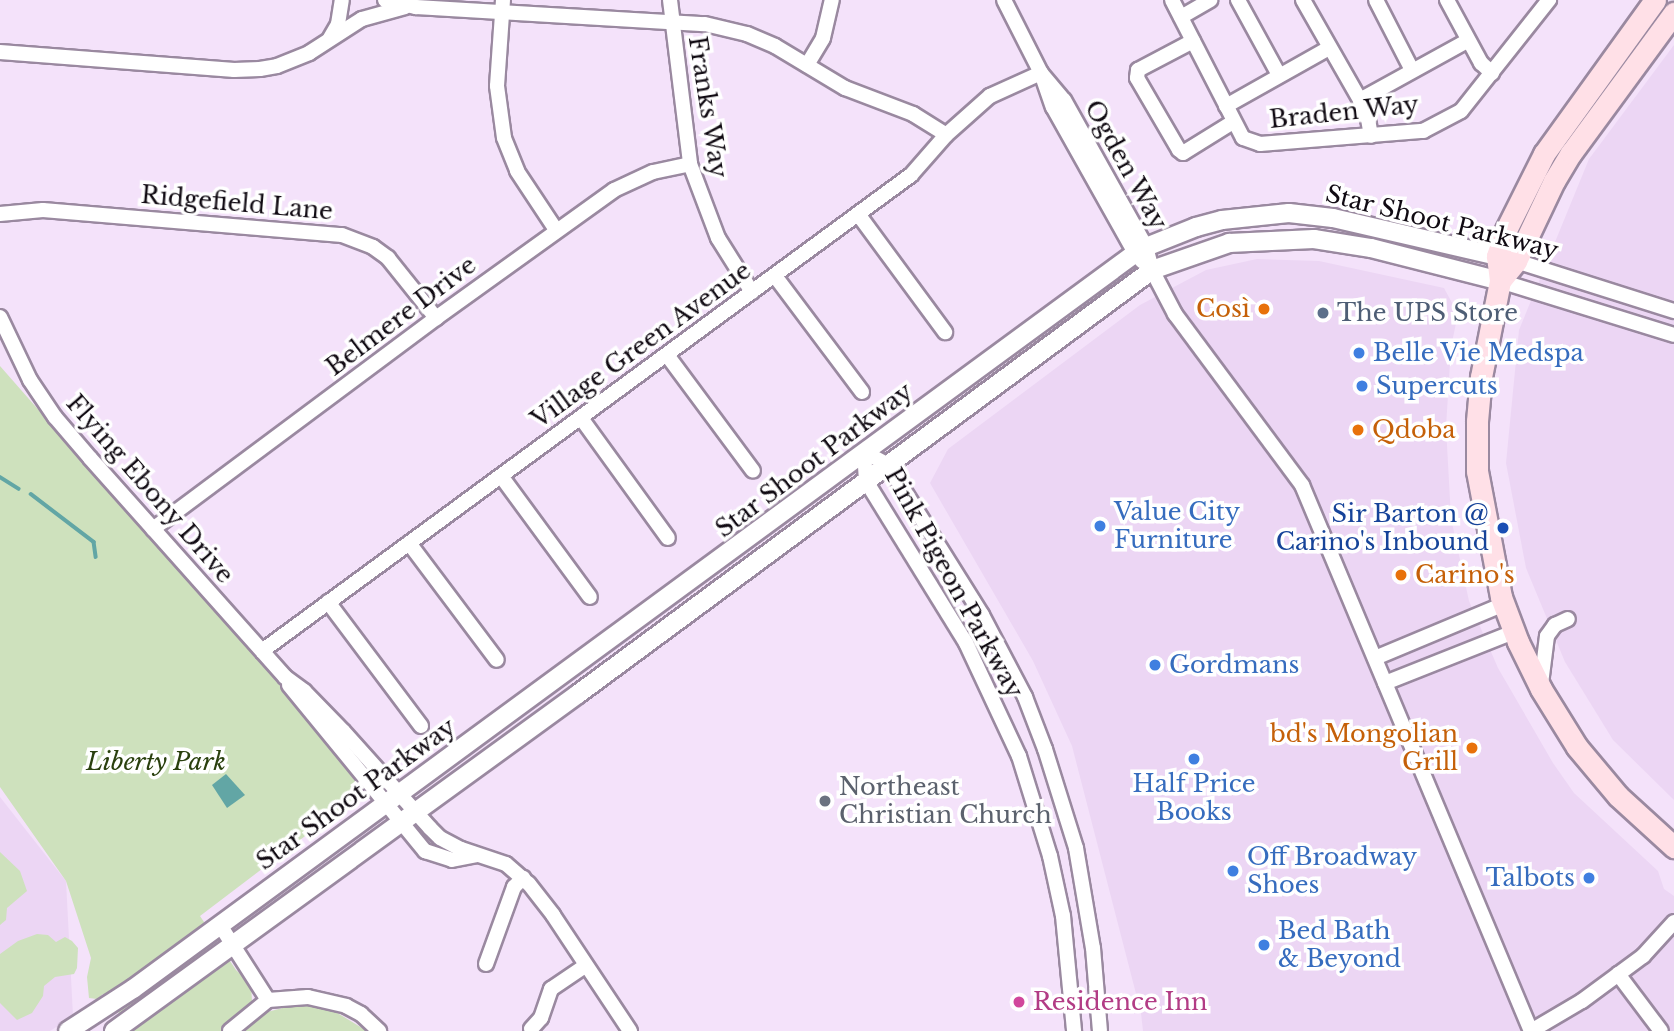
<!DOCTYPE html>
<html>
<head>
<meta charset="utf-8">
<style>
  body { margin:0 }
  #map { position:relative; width:1674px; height:1031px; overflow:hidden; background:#f4e2fa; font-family:"Libre Baskerville",serif }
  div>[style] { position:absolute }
  .built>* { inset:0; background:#ecd6f4 }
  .green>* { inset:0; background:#cee1bd }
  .water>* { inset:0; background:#62a6a5 }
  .stream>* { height:3.5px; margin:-1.75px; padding:0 1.75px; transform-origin:1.75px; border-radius:1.75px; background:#62a6a5 }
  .roads { filter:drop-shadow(2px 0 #9a89a0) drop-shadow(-2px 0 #9a89a0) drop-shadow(0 2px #9a89a0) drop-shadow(0 -2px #9a89a0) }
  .minor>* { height:14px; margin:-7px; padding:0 7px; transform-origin:7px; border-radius:7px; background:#fff }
  .tertiary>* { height:18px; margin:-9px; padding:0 9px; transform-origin:9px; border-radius:9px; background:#fff }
  .secondary>* { height:21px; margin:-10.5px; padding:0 10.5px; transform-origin:10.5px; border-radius:10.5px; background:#ffe0e7 }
  .dots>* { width:19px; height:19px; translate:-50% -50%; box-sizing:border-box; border:4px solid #fff; border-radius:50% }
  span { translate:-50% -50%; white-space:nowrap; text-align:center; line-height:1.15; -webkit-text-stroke:7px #fff; paint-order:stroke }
  .street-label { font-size:24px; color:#100a12 }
  .food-label { font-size:24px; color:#c56008 }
  .right { translate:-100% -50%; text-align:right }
  .left { translate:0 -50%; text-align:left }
  .service-label { font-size:24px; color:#4e5e75 }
  .shop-label { font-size:24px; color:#366cbe }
  .transit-label { font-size:24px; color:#164399 }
  .park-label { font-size:24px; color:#2a400e; font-style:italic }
  .worship-label { font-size:24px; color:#5b616d }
  .hotel-label { font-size:24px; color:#b23c85 }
</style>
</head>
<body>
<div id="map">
  <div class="built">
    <div style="clip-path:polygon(1674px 45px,1674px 800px,1613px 740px,1565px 662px,1526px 568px,1506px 463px,1519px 330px,1589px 159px)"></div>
    <div style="clip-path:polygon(1257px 259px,1319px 261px,1444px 288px,1458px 314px,1451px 347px,1446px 427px,1451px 518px,1469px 601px,1498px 668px,1553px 763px,1574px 793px,1658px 871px,1664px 889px,1674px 896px,1674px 1031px,1143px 1031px,1141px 1013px,1072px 746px,1033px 661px,930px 483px,948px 449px,1140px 305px,1206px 270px)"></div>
    <div style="clip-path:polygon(0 797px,66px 881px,73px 1016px,50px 1031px,0 1031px)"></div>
  </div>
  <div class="green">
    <div style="clip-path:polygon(0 366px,315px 725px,363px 792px,200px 916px,236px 970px,251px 984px,252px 1001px,225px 1031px,134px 1031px,103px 994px,97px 999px,89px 998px,87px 977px,91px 958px,66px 881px,0 787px)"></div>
    <div style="clip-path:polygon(0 852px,20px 871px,27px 891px,7px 908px,6px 920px,0 925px)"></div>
    <div style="clip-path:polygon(37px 934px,48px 935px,56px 942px,65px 937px,72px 941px,78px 948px,77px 968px,74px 974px,55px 977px,44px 986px,43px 996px,32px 1013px,17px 1020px,0 1003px,0 954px,18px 941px)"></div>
    <div style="clip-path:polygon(298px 1004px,326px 1006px,367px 1031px,244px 1031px,249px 1021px,267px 1012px)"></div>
  </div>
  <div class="water">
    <div style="clip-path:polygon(226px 774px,245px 795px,227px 808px,212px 785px)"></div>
  </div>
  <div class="stream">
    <div style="left:0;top:477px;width:22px;rotate:32deg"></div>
    <div style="left:31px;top:494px;width:79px;rotate:37.3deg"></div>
    <div style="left:94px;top:542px;width:15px;rotate:82deg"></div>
  </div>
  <div class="roads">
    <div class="minor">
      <div style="left:385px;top:0;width:32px;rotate:13deg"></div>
      <div style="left:416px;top:7px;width:289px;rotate:3.4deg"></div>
      <div style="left:705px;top:24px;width:43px;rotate:13.4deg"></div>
      <div style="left:747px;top:34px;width:30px;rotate:23deg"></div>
      <div style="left:775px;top:46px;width:82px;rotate:31deg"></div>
      <div style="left:845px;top:88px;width:73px;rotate:20.9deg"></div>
      <div style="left:913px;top:114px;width:39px;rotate:32deg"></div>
      <div style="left:503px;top:0;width:86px;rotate:94deg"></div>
      <div style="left:497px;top:86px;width:52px;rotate:82.3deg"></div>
      <div style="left:504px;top:138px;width:35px;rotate:68deg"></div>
      <div style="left:517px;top:171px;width:71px;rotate:56.5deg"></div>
      <div style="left:670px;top:0;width:165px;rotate:83deg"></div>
      <div style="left:690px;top:164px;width:79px;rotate:69.3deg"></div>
      <div style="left:718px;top:238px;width:64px;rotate:57.8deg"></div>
      <div style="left:1004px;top:0;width:82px;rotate:63.1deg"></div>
      <div style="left:1041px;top:73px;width:36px;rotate:71deg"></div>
      <div style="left:1053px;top:107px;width:167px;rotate:60.7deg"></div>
      <div style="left:1135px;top:253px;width:11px;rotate:49deg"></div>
      <div style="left:1172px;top:0;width:155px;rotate:62.8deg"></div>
      <div style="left:1243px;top:138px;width:18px;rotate:19deg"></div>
      <div style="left:1260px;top:144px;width:164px;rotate:-4.6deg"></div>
      <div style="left:1423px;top:131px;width:43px;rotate:-27.8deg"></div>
      <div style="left:1461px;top:111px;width:142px;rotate:-51.6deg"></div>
      <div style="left:1238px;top:0;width:85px;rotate:61.3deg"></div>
      <div style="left:1303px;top:0;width:115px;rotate:60.3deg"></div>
      <div style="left:1360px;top:100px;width:21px;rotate:67deg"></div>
      <div style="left:1368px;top:119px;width:17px;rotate:80deg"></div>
      <div style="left:1376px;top:0;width:79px;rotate:62.8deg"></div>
      <div style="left:1447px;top:0;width:72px;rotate:61.6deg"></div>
      <div style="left:1481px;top:63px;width:15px;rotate:42deg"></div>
      <div style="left:1181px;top:17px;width:34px;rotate:-30deg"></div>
      <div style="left:330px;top:38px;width:16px;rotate:-60deg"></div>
      <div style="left:338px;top:24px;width:24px;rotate:-81deg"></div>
      <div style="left:1193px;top:41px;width:62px;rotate:152.2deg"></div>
      <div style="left:1138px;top:70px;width:8px;rotate:97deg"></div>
      <div style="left:1137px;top:78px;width:83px;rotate:59.7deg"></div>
      <div style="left:1179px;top:150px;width:5px;rotate:37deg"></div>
      <div style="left:1183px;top:153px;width:59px;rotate:-31.8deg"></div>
      <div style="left:0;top:52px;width:235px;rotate:4.4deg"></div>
      <div style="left:234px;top:70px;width:26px;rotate:-2deg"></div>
      <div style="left:260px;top:69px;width:17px;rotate:-10deg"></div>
      <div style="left:277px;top:66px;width:35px;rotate:-22deg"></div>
      <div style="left:309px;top:53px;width:63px;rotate:-32.7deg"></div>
      <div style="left:362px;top:19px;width:45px;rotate:-15.6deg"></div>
      <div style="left:807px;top:65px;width:31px;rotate:-59deg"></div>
      <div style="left:823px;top:38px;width:39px;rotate:-77deg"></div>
      <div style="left:1041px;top:73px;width:35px;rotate:50deg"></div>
      <div style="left:1064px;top:100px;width:168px;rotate:60.8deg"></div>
      <div style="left:1146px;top:247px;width:24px;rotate:75deg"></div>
      <div style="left:1152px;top:270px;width:50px;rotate:62.4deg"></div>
      <div style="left:1175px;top:314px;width:213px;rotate:53.4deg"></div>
      <div style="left:1302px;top:485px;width:592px;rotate:67.25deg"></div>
      <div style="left:1360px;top:100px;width:122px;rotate:-28.9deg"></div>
      <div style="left:1226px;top:106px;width:118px;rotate:-29.4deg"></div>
      <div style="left:0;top:214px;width:43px;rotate:-5.3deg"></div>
      <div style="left:43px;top:210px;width:300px;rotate:4.8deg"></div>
      <div style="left:342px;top:235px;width:33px;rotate:21deg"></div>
      <div style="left:373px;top:247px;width:19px;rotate:36deg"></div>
      <div style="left:388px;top:258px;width:77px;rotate:51.3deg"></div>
      <div style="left:858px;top:214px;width:147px;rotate:53.6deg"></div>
      <div style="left:1516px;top:261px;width:166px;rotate:17.6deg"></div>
      <div style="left:775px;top:276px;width:145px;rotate:53.1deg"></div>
      <div style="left:1500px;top:281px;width:182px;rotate:17.2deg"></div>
      <div style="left:0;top:317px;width:70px;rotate:64.5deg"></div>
      <div style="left:30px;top:380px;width:45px;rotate:56deg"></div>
      <div style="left:55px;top:417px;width:54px;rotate:49.5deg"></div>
      <div style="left:90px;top:458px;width:293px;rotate:48.3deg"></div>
      <div style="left:285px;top:677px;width:24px;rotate:36deg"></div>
      <div style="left:304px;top:691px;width:56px;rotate:45.7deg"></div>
      <div style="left:343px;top:731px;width:130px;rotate:48.1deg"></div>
      <div style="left:430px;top:828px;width:14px;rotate:45deg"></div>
      <div style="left:440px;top:838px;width:24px;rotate:28deg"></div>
      <div style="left:461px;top:849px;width:47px;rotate:18.4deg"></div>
      <div style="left:506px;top:864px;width:30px;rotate:41deg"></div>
      <div style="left:529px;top:884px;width:39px;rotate:52deg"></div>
      <div style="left:553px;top:915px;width:139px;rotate:56.4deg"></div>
      <div style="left:667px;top:355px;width:144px;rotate:53.4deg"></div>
      <div style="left:581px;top:418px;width:148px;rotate:54.1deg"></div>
      <div style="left:864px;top:452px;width:27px;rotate:28deg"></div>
      <div style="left:888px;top:465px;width:177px;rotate:57.9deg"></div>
      <div style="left:982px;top:615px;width:93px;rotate:62.3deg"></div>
      <div style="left:1025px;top:697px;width:56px;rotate:69deg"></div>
      <div style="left:1045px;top:749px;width:104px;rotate:72.6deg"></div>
      <div style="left:1076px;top:848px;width:101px;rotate:80.4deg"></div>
      <div style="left:1093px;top:948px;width:83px;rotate:85.2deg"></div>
      <div style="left:864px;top:452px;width:29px;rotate:86deg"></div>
      <div style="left:866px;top:481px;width:190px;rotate:58.3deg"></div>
      <div style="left:966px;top:643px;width:125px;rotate:64.9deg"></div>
      <div style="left:1019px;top:756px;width:105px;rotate:72.8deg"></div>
      <div style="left:1050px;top:856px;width:61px;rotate:77.8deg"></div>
      <div style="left:1063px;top:916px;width:116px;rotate:84.5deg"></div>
      <div style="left:501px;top:476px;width:150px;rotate:53.7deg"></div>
      <div style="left:153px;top:529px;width:353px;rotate:-36.7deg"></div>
      <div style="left:436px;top:318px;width:219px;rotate:-35.7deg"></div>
      <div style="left:614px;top:190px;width:43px;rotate:-24.8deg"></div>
      <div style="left:653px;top:172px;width:38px;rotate:-12deg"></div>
      <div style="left:409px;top:543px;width:146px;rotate:53.1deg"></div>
      <div style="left:328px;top:602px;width:155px;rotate:53.1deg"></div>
      <div style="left:262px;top:651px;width:805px;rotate:-36.26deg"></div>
      <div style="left:911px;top:175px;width:53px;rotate:-48.8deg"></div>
      <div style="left:946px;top:135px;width:59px;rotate:-41.6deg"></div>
      <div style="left:990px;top:96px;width:56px;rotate:-24.3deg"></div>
      <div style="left:1375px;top:658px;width:140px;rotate:-22.7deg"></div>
      <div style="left:1385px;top:683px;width:139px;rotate:-21.6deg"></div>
      <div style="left:1541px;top:684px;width:48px;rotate:-82.9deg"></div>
      <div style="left:1547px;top:636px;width:14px;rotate:-54deg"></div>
      <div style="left:1555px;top:625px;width:14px;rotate:-25deg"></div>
      <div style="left:289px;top:685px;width:215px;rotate:50.7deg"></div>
      <div style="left:425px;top:851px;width:28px;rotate:18deg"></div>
      <div style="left:452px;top:860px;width:25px;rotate:-11deg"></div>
      <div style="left:220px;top:925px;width:89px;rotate:57.4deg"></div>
      <div style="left:486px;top:964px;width:82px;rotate:-70deg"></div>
      <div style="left:514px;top:887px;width:13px;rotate:-45deg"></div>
      <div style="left:1618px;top:974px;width:71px;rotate:53deg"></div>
      <div style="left:531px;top:1029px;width:15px;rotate:-48deg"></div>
      <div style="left:541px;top:1018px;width:31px;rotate:-71deg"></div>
      <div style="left:551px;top:989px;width:41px;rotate:-34.1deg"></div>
      <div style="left:230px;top:1031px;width:49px;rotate:-39.2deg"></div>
      <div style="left:268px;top:1000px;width:40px;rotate:-4.3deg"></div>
      <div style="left:308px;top:997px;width:39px;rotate:13deg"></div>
      <div style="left:346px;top:1006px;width:17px;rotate:28deg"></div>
      <div style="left:361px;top:1014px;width:25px;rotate:43deg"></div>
      <div style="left:1531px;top:1031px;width:59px;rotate:-30.5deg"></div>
      <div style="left:1582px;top:1001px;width:76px;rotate:-36.4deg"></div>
      <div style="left:1643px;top:956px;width:46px;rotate:-47.6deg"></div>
    </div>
    <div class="tertiary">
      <div style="left:68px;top:1031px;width:77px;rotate:-32.9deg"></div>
      <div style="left:133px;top:989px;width:1250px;rotate:-36.28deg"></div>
      <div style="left:1141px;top:249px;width:59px;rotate:-21.8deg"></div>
      <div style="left:1196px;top:227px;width:27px;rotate:-15deg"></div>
      <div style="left:1222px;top:220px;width:67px;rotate:-6deg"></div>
      <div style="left:1289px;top:213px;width:44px;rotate:6.5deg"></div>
      <div style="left:1333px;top:218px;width:182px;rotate:13deg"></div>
      <div style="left:114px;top:1031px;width:573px;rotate:-35.99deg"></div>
      <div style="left:578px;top:694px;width:714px;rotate:-36.45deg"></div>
      <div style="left:1152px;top:270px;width:82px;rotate:-19.3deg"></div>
      <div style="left:1229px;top:243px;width:85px;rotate:-2.7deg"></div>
      <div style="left:1314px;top:239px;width:58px;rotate:9deg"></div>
      <div style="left:1371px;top:248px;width:133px;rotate:14.3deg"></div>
    </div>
    <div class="secondary">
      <div style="left:1655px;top:0;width:190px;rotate:125.8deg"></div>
      <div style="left:1544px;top:154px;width:85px;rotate:116.6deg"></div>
      <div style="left:1506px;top:230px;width:28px;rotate:109deg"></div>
      <div style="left:1497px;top:256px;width:25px;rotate:83deg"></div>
      <div style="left:1500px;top:281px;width:98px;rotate:101.2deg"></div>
      <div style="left:1481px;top:377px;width:44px;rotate:95.2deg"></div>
      <div style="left:1477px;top:421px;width:50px;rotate:90deg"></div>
      <div style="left:1477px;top:471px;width:128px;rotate:79.2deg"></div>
      <div style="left:1501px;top:597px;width:48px;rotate:69.3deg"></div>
      <div style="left:1518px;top:642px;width:52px;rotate:63.9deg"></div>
      <div style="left:1541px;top:689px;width:68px;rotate:58.2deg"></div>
      <div style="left:1577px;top:747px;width:64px;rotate:50.1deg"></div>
      <div style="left:1618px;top:796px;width:76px;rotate:42.3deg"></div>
      <div style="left:1500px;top:281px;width:26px;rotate:-51deg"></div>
      <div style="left:1516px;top:261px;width:89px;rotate:-64.6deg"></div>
      <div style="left:1554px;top:181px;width:33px;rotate:-59deg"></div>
      <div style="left:1571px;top:153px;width:174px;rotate:-53.7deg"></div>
    </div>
  </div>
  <div class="dots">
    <div style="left:1264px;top:309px;background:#e8710a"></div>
    <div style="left:1323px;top:313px;background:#5c6f8a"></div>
    <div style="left:1359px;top:353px;background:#3f7fe0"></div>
    <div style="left:1362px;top:386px;background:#3f7fe0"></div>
    <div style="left:1358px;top:430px;background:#e8710a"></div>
    <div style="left:1100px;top:526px;background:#3f7fe0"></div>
    <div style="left:1503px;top:528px;background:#1a4fb4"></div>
    <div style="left:1401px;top:575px;background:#e8710a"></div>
    <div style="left:1155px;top:665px;background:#3f7fe0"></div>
    <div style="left:1472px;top:748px;background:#e8710a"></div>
    <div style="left:1194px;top:759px;background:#3f7fe0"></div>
    <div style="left:825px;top:801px;background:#6b7280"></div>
    <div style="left:1233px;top:871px;background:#3f7fe0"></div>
    <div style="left:1589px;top:878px;background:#3f7fe0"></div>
    <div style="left:1264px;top:945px;background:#3f7fe0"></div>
    <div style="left:1019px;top:1002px;background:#d1479c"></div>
  </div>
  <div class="street-label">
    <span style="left:708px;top:107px;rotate:81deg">Franks Way</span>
    <span style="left:1344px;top:112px;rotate:-6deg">Braden Way</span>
    <span style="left:1126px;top:165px;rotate:61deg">Ogden Way</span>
    <span style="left:237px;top:203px;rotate:5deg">Ridgefield Lane</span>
    <span style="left:1442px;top:222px;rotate:14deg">Star Shoot Parkway</span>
    <span style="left:401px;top:316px;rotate:-37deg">Belmere Drive</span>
    <span style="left:641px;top:345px;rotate:-36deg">Village Green Avenue</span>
    <span style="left:814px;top:460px;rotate:-37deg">Star Shoot Parkway</span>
    <span style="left:150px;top:489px;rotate:49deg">Flying Ebony Drive</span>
    <span style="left:954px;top:583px;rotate:61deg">Pink Pigeon Parkway</span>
    <span style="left:356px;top:794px;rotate:-36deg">Star Shoot Parkway</span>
  </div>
  <div class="food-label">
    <span class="right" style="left:1250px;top:309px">Così</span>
    <span class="left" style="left:1372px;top:430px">Qdoba</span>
    <span class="left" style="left:1415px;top:575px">Carino's</span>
    <span class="right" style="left:1458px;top:748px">bd's Mongolian<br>Grill</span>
  </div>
  <div class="service-label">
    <span class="left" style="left:1337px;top:313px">The UPS Store</span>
  </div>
  <div class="shop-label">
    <span class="left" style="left:1373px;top:353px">Belle Vie Medspa</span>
    <span class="left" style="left:1376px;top:386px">Supercuts</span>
    <span class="left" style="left:1114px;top:526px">Value City<br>Furniture</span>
    <span class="left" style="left:1169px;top:665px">Gordmans</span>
    <span style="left:1194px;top:798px">Half Price<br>Books</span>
    <span class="left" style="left:1247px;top:871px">Off Broadway<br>Shoes</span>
    <span class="right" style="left:1575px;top:878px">Talbots</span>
    <span class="left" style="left:1278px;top:945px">Bed Bath<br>&amp; Beyond</span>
  </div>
  <div class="transit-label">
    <span class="right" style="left:1489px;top:528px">Sir Barton @<br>Carino's Inbound</span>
  </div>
  <div class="park-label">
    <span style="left:156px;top:762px">Liberty Park</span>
  </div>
  <div class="worship-label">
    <span class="left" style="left:839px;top:801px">Northeast<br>Christian Church</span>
  </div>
  <div class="hotel-label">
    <span class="left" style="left:1033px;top:1002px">Residence Inn</span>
  </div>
</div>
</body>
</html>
